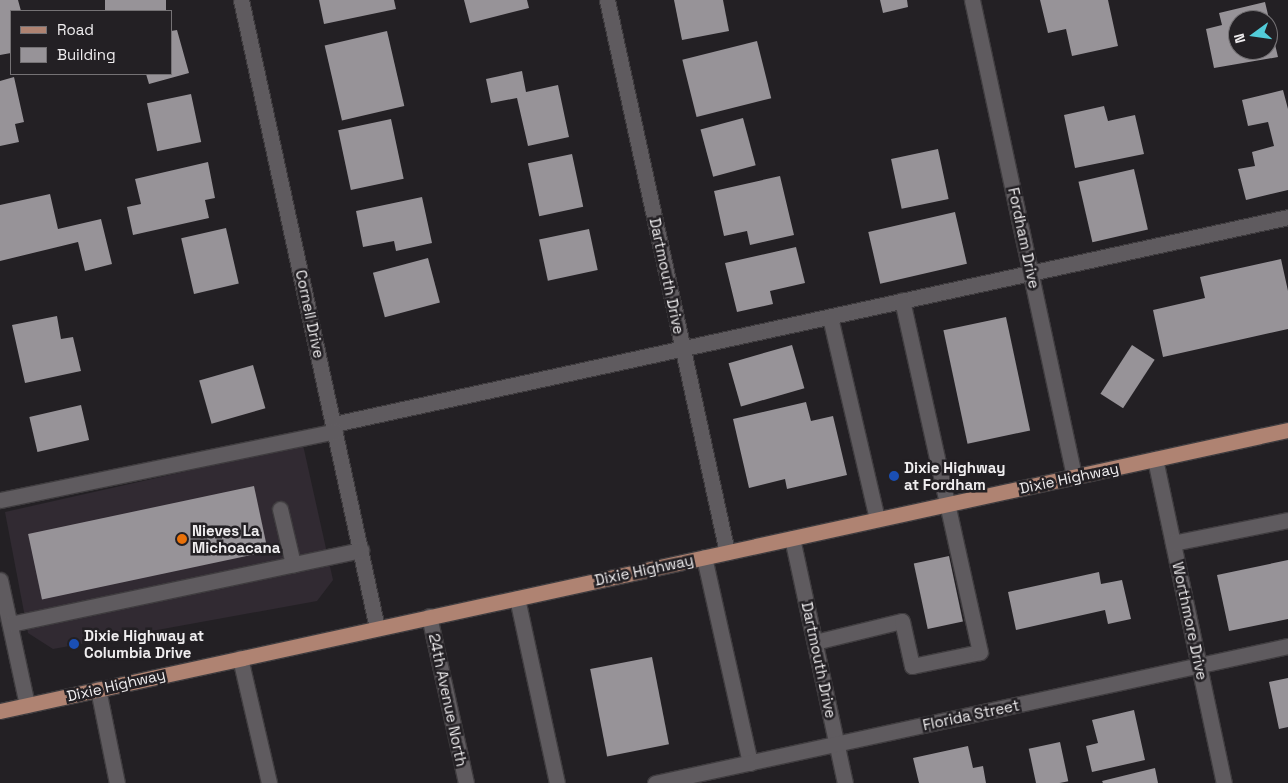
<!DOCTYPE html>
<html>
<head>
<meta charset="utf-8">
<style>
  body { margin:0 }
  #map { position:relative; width:1288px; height:783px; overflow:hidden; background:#232024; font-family:"Space Grotesk",sans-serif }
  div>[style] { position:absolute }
  .built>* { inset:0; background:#312a32 }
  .building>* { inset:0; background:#979398; transform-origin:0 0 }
  .roads { filter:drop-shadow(1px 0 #3f3c3f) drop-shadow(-1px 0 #3f3c3f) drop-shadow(0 1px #3f3c3f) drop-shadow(0 -1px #3f3c3f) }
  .minor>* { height:15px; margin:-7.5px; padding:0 7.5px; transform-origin:7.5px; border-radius:7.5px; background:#5f5b5f }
  .major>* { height:15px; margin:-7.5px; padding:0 7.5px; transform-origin:7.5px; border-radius:7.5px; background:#af8372 }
  .dots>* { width:14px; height:14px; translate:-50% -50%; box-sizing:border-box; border:2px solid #232024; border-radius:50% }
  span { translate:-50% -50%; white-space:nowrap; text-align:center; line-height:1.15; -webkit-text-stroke:5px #232024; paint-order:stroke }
  .street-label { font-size:15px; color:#efedef }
  .poi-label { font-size:15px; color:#efedef; font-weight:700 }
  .left { translate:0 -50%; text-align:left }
  .legend { position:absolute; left:10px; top:10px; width:162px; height:65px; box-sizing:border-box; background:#232024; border:1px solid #757275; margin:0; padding:6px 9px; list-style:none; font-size:15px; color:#efedef }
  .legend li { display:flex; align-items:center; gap:10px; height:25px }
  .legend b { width:25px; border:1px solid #757275 }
  .north { position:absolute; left:1228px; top:10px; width:50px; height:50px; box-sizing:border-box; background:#232024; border:1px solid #757275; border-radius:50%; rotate:256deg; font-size:14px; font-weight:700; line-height:20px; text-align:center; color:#efedef }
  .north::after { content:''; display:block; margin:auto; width:18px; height:22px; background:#52cbd8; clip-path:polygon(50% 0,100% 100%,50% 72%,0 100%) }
</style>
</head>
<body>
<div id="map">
  <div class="built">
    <div style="clip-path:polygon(303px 445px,333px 580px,317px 601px,53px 649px,28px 633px,5px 512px)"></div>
  </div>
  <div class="building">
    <div style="clip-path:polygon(0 0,18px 0,21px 11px,11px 11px,11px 53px,0 55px)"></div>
    <div style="left:105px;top:0;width:61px;height:11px"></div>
    <div style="clip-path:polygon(319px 0,394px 0,396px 9px,324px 24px)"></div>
    <div style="clip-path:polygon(464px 0,527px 0,529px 8px,470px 23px)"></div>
    <div style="clip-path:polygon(674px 0,723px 0,729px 31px,682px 40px)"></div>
    <div style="clip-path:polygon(880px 0,907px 0,908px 7px,883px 13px)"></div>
    <div style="clip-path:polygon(1040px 0,1108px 0,1118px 46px,1072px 56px,1066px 29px,1048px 33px)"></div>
    <div style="clip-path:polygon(evenodd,1265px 2px,1278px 57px,1214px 68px,1206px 29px,1222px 25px,1219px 13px,1265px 2px,1238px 20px,1268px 20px,1268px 50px,1238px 50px,1238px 20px)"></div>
    <div style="clip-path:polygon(177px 30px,189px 73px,149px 84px,146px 74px,171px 74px,171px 31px)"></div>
    <div style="left:387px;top:31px;width:77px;height:64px;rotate:77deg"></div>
    <div style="left:757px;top:41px;width:59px;height:77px;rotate:76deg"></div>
    <div style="clip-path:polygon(522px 71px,526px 92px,558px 85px,569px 137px,528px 146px,517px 98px,491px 103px,486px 79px)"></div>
    <div style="clip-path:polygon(14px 77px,24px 122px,15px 124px,19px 142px,0 146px,0 81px)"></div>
    <div style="clip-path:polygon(1283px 90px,1288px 109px,1288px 190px,1246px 200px,1238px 169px,1255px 166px,1252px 152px,1274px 146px,1268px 122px,1248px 126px,1242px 100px)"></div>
    <div style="left:191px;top:94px;width:49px;height:45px;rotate:78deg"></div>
    <div style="clip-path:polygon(1104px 106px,1108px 121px,1135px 115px,1144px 154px,1075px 168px,1064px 115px)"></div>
    <div style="left:743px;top:118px;width:49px;height:44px;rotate:75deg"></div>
    <div style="left:391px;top:119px;width:61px;height:54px;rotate:78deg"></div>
    <div style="left:938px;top:149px;width:51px;height:48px;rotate:78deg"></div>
    <div style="left:572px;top:154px;width:54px;height:45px;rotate:78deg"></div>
    <div style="clip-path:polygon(208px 162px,215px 198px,205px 200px,209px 218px,133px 235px,127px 207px,141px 204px,135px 179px)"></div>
    <div style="left:1134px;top:169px;width:62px;height:57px;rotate:77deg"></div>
    <div style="clip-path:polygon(780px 176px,794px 235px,750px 245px,747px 231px,724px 236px,714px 191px)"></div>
    <div style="clip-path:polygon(50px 194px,58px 229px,101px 219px,112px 264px,85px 271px,78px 242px,0 261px,0 205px)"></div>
    <div style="clip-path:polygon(422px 197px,432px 243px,396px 251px,394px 241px,363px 247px,356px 211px)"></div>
    <div style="left:955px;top:212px;width:53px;height:89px;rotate:77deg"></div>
    <div style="left:226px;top:228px;width:57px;height:46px;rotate:77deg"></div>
    <div style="left:589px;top:229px;width:42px;height:51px;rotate:78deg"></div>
    <div style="clip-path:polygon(796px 247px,805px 283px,770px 291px,773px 304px,737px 312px,725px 263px)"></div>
    <div style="left:428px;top:258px;width:46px;height:57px;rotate:75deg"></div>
    <div style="clip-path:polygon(1281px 259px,1288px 291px,1288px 329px,1163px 357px,1153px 310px,1205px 298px,1200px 277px)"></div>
    <div style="clip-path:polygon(57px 316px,61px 339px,73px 337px,81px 371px,25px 383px,12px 325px)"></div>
    <div style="left:1006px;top:317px;width:116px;height:64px;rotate:78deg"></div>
    <div style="left:792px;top:345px;width:45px;height:66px;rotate:74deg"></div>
    <div style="left:1132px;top:345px;width:27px;height:58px;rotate:33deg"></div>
    <div style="left:253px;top:365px;width:45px;height:56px;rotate:74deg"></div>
    <div style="clip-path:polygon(806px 402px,811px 421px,833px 416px,847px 475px,787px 489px,785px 479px,749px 488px,733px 419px)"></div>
    <div style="left:81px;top:405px;width:36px;height:53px;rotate:77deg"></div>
    <div style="left:254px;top:486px;width:67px;height:231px;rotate:78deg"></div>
    <div style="left:949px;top:556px;width:67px;height:36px;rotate:78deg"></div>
    <div style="clip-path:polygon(1288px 560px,1288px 619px,1229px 631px,1217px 575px)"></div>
    <div style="clip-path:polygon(1099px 572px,1101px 584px,1122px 580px,1131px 619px,1108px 624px,1105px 610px,1016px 630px,1008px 592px)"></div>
    <div style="left:652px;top:657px;width:89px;height:63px;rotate:79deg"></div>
    <div style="clip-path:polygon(1288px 678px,1288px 727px,1279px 729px,1269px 682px)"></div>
    <div style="clip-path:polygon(1134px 710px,1145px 760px,1092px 772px,1086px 746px,1098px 743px,1092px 720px)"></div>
    <div style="left:1060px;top:742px;width:40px;height:32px;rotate:78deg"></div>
    <div style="clip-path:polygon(968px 746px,973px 768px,983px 766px,986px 783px,919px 783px,913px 758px)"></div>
    <div style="clip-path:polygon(1155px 768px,1158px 783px,1103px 783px,1102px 781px)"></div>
  </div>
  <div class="roads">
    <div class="minor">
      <div style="left:241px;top:0;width:643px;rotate:77.78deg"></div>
      <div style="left:607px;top:0;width:565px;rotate:77.74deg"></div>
      <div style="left:972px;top:0;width:488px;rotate:77.9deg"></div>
      <div style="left:830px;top:317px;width:207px;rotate:76.9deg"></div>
      <div style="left:334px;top:424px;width:976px;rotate:-12.24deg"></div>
      <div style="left:1155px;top:459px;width:331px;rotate:78deg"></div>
      <div style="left:0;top:500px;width:342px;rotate:-11.6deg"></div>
      <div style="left:280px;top:509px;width:57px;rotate:76.7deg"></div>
      <div style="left:792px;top:538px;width:251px;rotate:77.8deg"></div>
      <div style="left:1173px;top:543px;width:117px;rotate:-11.3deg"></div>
      <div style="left:704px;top:557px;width:211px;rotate:77.4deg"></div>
      <div style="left:0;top:580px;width:128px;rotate:77.8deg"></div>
      <div style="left:517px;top:598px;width:189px;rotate:77.8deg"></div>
      <div style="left:429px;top:616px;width:171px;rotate:77.5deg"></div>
      <div style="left:10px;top:624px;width:359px;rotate:-11.9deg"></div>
      <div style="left:815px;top:642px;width:89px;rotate:-13.6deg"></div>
      <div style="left:902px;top:621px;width:46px;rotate:77.5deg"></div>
      <div style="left:912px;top:666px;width:69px;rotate:-11.6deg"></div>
      <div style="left:980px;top:652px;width:360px;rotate:-102.5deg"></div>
      <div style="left:240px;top:658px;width:128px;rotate:76.9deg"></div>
      <div style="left:98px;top:689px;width:96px;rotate:78.6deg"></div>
      <div style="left:655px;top:783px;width:648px;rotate:-12.21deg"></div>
    </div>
    <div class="major">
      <div style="left:0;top:711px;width:1318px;rotate:-12.31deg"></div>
    </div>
  </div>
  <div class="dots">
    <div style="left:894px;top:476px;background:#1a4fb4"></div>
    <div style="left:182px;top:539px;background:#e8710a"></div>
    <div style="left:74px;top:644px;background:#1a4fb4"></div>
  </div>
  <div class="street-label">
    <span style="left:1024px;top:238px;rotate:78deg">Fordham Drive</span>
    <span style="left:667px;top:276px;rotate:78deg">Dartmouth Drive</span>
    <span style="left:310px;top:314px;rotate:78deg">Cornell Drive</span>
    <span style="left:1069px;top:478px;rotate:-12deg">Dixie Highway</span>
    <span style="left:644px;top:570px;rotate:-12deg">Dixie Highway</span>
    <span style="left:1190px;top:621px;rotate:78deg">Worthmore Drive</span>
    <span style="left:819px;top:660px;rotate:78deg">Dartmouth Drive</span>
    <span style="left:116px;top:685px;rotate:-13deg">Dixie Highway</span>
    <span style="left:448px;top:700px;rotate:78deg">24th Avenue North</span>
    <span style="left:971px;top:715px;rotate:-12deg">Florida Street</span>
  </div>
  <div class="poi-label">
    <span class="left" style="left:904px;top:476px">Dixie Highway<br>at Fordham</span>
    <span class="left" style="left:192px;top:539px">Nieves La<br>Michoacana</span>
    <span class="left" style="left:84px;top:644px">Dixie Highway at<br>Columbia Drive</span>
  </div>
  <ul class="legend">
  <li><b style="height:6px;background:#af8372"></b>Road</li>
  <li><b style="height:14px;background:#979398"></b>Building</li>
  </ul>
  <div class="north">N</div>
</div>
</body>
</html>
